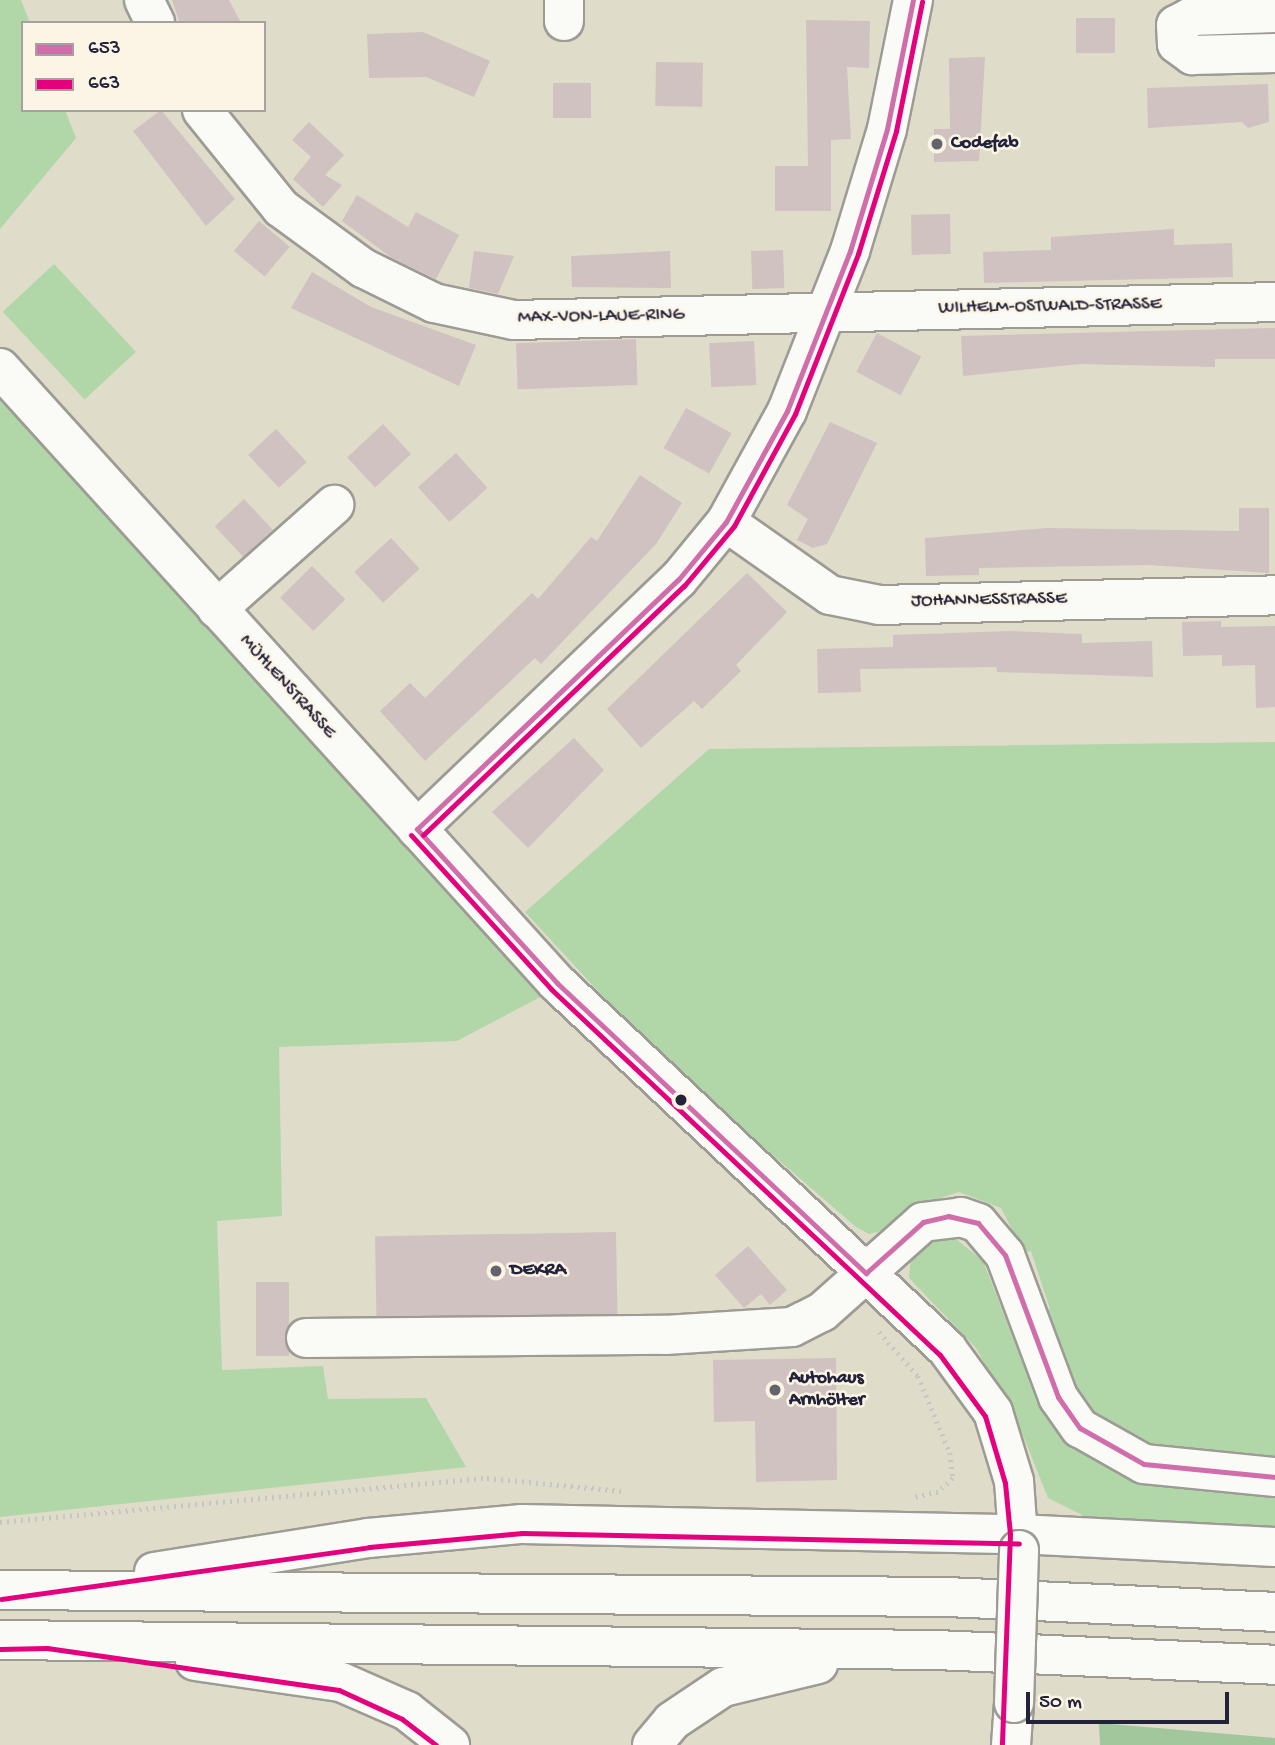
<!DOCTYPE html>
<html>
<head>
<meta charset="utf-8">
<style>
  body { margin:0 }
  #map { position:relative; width:1275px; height:1745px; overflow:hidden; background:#dfdcc9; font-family:"Gochi Hand",sans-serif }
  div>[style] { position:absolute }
  .green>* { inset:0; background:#b1d7a9; transform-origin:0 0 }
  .forest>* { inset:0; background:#a2c79d }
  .building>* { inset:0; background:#d0c2c0; transform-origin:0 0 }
  .path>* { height:4.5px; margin-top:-2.25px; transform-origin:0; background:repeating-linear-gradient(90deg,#c6c6c3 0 2px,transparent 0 7px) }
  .roads { filter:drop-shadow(2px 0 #9d9b94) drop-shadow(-2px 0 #9d9b94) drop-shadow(0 2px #9d9b94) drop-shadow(0 -2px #9d9b94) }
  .minor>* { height:38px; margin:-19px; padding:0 19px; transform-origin:19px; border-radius:19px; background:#fafaf7 }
  .highway>* { height:38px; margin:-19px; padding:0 19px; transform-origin:19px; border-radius:19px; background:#fafaf7 }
  .bridges { filter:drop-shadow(2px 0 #9d9b94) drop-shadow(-2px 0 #9d9b94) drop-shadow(0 2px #9d9b94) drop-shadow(0 -2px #9d9b94) }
  .minor-bridge>* { height:38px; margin:-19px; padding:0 19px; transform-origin:19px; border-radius:19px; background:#fafaf7 }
  .bus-1>* { height:5px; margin:-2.5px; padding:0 2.5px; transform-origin:2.5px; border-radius:2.5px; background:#d06daa }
  .bus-2>* { height:5px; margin:-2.5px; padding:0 2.5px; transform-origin:2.5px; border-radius:2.5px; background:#e5007d }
  .dots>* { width:19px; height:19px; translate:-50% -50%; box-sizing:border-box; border:4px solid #fcf5e5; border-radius:50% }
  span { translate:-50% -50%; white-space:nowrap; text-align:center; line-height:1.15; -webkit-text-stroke:5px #fcf5e5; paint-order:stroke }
  .poi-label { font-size:19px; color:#22223b; font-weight:700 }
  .left { translate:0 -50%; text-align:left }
  .street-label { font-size:19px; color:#22223b }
  .legend { position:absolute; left:21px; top:21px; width:245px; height:91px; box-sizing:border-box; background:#fcf5e5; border:2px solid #a5a1a1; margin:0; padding:9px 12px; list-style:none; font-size:21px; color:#22223b }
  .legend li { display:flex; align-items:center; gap:14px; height:35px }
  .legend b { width:35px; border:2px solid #a5a1a1 }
  .scale { position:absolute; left:1026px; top:1692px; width:203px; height:32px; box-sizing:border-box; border:4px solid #22223b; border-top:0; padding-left:9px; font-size:21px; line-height:24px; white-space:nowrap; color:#22223b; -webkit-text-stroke:5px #fcf5e5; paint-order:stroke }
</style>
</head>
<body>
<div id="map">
  <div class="green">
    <div style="clip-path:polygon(0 0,21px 0,30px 23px,23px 23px,23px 110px,65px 110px,76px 138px,0 229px)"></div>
    <div style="left:54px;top:264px;width:120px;height:70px;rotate:47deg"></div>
    <div style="clip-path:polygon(0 386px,548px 993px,457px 1041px,279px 1047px,282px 1216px,217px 1221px,222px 1370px,323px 1366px,328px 1399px,426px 1398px,466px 1467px,0 1517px)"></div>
    <div style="clip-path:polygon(1275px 742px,1275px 1463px,1193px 1456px,1140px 1443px,1100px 1421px,1066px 1371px,1042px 1312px,1050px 1309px,1031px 1251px,1024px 1253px,1001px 1208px,959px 1192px,912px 1207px,889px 1229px,869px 1234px,856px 1227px,656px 1054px,525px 912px,709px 749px)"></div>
    <div style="clip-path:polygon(956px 1239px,983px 1261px,1035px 1394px,1070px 1440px,1100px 1464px,1135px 1478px,1275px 1491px,1275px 1531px,1081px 1522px,1082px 1515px,1048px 1498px,1020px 1428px,976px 1348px,909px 1278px,911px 1256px,929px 1242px)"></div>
  </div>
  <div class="forest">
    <div style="clip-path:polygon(1099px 1723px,1275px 1738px,1275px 1745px,1100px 1745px)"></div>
  </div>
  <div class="building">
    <div style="clip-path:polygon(172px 0,229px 0,241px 23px,180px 23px)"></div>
    <div style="left:1076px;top:18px;width:39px;height:35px"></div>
    <div style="clip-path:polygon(806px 20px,870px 21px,869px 68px,847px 67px,851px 139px,831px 140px,831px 211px,775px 211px,775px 166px,808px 166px)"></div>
    <div style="clip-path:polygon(423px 32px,490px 61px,474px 97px,426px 77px,369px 78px,367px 34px)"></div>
    <div style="clip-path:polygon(985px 57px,979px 161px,934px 162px,934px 129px,950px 129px,949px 58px)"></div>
    <div style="left:656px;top:62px;width:47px;height:44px;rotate:1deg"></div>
    <div style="left:553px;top:83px;width:38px;height:35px"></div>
    <div style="clip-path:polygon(1268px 84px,1269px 122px,1248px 128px,1242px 122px,1148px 128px,1147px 88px)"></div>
    <div style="clip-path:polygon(161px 110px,235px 199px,206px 226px,133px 131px)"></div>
    <div style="clip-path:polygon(309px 122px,344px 155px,325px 175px,342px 185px,323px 207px,293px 179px,311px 157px,292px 140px)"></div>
    <div style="clip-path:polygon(357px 195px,408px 227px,416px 212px,459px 235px,436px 279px,392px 258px,342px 221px)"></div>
    <div style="left:950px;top:214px;width:40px;height:39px;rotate:89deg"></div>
    <div style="left:259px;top:221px;width:40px;height:39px;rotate:40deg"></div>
    <div style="clip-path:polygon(1174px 229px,1174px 245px,1232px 243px,1233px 277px,984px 283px,983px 252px,1051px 250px,1051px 237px)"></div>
    <div style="left:783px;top:250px;width:38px;height:32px;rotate:88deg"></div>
    <div style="clip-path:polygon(474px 251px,514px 256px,498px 294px,469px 288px)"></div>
    <div style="clip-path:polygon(670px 251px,671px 288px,572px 287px,571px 256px)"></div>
    <div style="clip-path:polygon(312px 272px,371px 307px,476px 345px,459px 386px,291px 308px)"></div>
    <div style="clip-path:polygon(1275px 328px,1275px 359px,1215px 359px,1215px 367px,1080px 364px,963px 376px,961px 336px)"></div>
    <div style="left:877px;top:333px;width:50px;height:44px;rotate:28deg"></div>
    <div style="left:636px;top:339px;width:46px;height:120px;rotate:88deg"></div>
    <div style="left:754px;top:341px;width:44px;height:45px;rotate:87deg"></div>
    <div style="left:686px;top:408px;width:52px;height:46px;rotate:29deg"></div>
    <div style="clip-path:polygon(830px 422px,877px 443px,827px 544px,813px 548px,797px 540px,808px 519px,787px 505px)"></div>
    <div style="left:383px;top:424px;width:41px;height:49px;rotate:47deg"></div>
    <div style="left:276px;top:429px;width:45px;height:38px;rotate:47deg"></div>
    <div style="left:456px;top:453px;width:47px;height:51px;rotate:48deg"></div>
    <div style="clip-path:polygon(640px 475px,682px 503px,656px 544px,541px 664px,535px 658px,425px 761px,380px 711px,410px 683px,425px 698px,532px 593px,538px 599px,591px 537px,597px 541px)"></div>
    <div style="left:244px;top:499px;width:42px;height:40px;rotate:47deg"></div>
    <div style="clip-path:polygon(1239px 508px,1269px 508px,1269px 573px,1149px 565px,979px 568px,979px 575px,926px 576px,925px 538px,1048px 528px,1239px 531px)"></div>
    <div style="left:391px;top:538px;width:42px;height:50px;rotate:47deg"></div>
    <div style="left:312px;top:566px;width:47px;height:45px;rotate:45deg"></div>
    <div style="clip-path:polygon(747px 573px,787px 612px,736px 665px,741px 671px,702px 709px,694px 701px,641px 748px,607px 709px)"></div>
    <div style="clip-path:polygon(1221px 621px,1221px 627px,1275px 626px,1275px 707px,1256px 708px,1255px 665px,1222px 666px,1222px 655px,1183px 656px,1182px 622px)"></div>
    <div style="clip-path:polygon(1012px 631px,1082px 634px,1082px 643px,1152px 641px,1153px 677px,997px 672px,996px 667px,860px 669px,861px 692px,818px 693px,817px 649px,893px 647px,893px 635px)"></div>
    <div style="clip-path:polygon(574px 738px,604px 770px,528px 848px,492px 812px)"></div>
    <div style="left:616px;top:1232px;width:82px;height:241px;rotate:89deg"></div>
    <div style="clip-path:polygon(748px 1246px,787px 1290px,770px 1305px,761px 1294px,744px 1308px,715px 1275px)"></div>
    <div style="left:289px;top:1282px;width:74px;height:33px;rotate:90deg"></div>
    <div style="clip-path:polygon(836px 1358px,837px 1480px,756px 1482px,755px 1421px,714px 1422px,713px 1360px)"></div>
  </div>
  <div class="path">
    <div style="left:879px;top:1332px;width:59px;rotate:48.4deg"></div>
    <div style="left:918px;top:1376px;width:83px;rotate:67.4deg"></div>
    <div style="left:950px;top:1453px;width:25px;rotate:83deg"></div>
    <div style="left:953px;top:1478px;width:21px;rotate:137deg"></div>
    <div style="left:938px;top:1492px;width:26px;rotate:167deg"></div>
    <div style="left:0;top:1522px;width:489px;rotate:-5.2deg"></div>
    <div style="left:487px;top:1478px;width:135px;rotate:5.5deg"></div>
  </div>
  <div class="roads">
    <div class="minor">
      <div style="left:144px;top:0;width:25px;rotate:64deg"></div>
      <div style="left:1275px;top:13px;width:82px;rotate:177.9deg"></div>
      <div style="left:1193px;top:16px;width:19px;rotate:152deg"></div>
      <div style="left:1176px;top:25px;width:19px;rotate:87deg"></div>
      <div style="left:1177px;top:44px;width:19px;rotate:36deg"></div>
      <div style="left:1192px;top:55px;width:83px;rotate:-1.4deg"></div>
      <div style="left:564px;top:21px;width:21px;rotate:-90deg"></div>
      <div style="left:202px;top:110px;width:126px;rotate:51.1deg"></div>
      <div style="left:281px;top:208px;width:102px;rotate:36.2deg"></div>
      <div style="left:363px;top:268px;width:79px;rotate:26.2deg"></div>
      <div style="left:434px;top:303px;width:82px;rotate:12deg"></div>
      <div style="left:514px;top:320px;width:761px;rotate:-1.35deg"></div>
      <div style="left:0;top:368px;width:830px;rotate:47.83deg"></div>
      <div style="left:557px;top:983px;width:535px;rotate:43.18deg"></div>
      <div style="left:947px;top:1349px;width:78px;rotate:53.9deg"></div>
      <div style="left:993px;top:1412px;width:72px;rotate:73.1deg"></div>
      <div style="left:1014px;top:1481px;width:69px;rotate:85.9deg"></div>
      <div style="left:726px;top:522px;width:127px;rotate:35.1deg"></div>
      <div style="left:830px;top:595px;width:50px;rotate:11.5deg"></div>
      <div style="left:879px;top:605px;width:396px;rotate:-1.4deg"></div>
      <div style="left:217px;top:609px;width:157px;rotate:-41.6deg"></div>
      <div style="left:417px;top:829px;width:361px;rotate:-43.7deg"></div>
      <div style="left:678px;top:580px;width:75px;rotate:-50.4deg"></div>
      <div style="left:726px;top:522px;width:127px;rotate:-61.2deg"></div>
      <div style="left:787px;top:411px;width:172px;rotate:-68.5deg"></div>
      <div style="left:850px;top:251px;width:127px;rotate:-73.1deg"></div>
      <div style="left:887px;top:129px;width:132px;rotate:-78.6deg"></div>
      <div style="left:306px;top:1338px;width:359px;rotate:-0.5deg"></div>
      <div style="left:665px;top:1335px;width:127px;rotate:-3.6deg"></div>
      <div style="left:792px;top:1327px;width:34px;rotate:-27deg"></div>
      <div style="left:822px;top:1312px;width:135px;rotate:-41.7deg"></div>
      <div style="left:923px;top:1222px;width:38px;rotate:-7deg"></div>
      <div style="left:961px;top:1217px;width:18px;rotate:19deg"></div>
      <div style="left:978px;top:1223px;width:42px;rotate:49.8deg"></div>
      <div style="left:1005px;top:1255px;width:152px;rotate:69.5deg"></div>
      <div style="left:1058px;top:1397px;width:38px;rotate:55deg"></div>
      <div style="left:1080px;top:1428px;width:73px;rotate:29.4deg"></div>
      <div style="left:1144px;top:1464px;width:132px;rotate:5.7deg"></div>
      <div style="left:1011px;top:1745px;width:42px;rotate:-85.9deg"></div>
    </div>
    <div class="highway">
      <div style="left:154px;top:1572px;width:217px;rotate:-9deg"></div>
      <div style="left:368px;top:1538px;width:155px;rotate:-5.2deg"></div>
      <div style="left:522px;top:1524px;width:497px;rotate:1.2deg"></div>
      <div style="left:1019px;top:1534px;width:256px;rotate:2.9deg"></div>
      <div style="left:0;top:1590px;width:947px;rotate:0.42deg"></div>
      <div style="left:947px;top:1597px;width:328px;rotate:2.6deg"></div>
      <div style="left:0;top:1640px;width:936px;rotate:0.61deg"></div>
      <div style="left:936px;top:1650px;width:339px;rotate:2.5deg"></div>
      <div style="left:195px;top:1661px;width:148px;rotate:8.2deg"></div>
      <div style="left:341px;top:1682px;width:72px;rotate:23.7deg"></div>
      <div style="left:407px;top:1711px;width:55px;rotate:38.3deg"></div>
      <div style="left:652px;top:1745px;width:31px;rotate:-50deg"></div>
      <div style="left:672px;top:1721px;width:61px;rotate:-33.7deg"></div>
      <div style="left:723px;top:1687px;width:98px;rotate:-13.6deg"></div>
    </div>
  </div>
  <div class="bridges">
    <div class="minor-bridge">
      <div style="left:1014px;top:1703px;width:153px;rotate:-88.1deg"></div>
    </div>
  </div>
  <div class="bus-1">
    <div style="left:417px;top:829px;width:361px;rotate:-43.7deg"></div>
    <div style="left:678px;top:580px;width:75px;rotate:-50.4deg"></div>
    <div style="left:726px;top:522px;width:127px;rotate:-61.2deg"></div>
    <div style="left:787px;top:411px;width:172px;rotate:-68.5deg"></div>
    <div style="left:850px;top:251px;width:127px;rotate:-73.1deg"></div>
    <div style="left:887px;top:129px;width:132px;rotate:-78.6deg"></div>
    <div style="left:417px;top:829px;width:208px;rotate:47.7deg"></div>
    <div style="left:557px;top:983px;width:424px;rotate:43.2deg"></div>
    <div style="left:866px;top:1273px;width:76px;rotate:-41.8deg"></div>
    <div style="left:923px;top:1222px;width:26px;rotate:-13deg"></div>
    <div style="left:948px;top:1216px;width:31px;rotate:13deg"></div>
    <div style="left:978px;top:1223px;width:42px;rotate:49.8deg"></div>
    <div style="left:1005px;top:1255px;width:152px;rotate:69.5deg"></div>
    <div style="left:1058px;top:1397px;width:38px;rotate:55deg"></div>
    <div style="left:1080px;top:1428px;width:73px;rotate:29.4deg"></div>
    <div style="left:1144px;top:1464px;width:132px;rotate:5.7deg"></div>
  </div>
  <div class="bus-2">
    <div style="left:411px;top:835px;width:208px;rotate:47.7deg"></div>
    <div style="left:551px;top:989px;width:534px;rotate:43.26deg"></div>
    <div style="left:940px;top:1355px;width:76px;rotate:53.6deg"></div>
    <div style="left:985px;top:1416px;width:70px;rotate:73.4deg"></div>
    <div style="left:1005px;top:1483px;width:51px;rotate:84.4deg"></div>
    <div style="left:1010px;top:1534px;width:211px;rotate:92.2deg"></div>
    <div style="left:423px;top:835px;width:361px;rotate:-43.7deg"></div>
    <div style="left:684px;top:586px;width:78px;rotate:-50.2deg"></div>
    <div style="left:734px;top:526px;width:128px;rotate:-61.4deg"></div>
    <div style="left:795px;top:414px;width:172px;rotate:-68.5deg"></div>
    <div style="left:858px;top:254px;width:129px;rotate:-72.8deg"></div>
    <div style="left:896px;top:131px;width:132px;rotate:-78.6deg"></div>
    <div style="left:1px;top:1599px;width:372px;rotate:-8deg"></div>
    <div style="left:369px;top:1547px;width:154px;rotate:-5.2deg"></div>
    <div style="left:522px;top:1533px;width:497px;rotate:1.2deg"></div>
    <div style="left:0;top:1649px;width:47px;rotate:-1.2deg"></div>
    <div style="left:47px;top:1648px;width:295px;rotate:8.2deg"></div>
    <div style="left:339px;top:1690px;width:69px;rotate:24.7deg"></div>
    <div style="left:402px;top:1719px;width:43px;rotate:37.4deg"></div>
  </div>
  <div class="dots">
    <div style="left:937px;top:144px;background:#64636d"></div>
    <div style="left:681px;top:1100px;background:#22223b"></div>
    <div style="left:496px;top:1271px;background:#64636d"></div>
    <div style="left:775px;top:1390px;background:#64636d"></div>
  </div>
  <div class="poi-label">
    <span class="left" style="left:951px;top:144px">Codefab</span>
    <span class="left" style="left:510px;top:1271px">DEKRA</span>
    <span class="left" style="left:789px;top:1390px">Autohaus<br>Arnhölter</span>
  </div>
  <div class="street-label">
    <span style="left:1050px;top:307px;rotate:-1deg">WILHELM-OSTWALD-STRASSE</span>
    <span style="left:601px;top:317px;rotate:-1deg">MAX-VON-LAUE-RING</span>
    <span style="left:989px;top:601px;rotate:-1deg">JOHANNESSTRASSE</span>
    <span style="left:287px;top:687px;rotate:48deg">MÜHLENSTRASSE</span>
  </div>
  <ul class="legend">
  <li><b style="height:9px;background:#d06daa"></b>653</li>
  <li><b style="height:9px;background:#e5007d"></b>663</li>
  </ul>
  <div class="scale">50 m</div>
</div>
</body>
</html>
